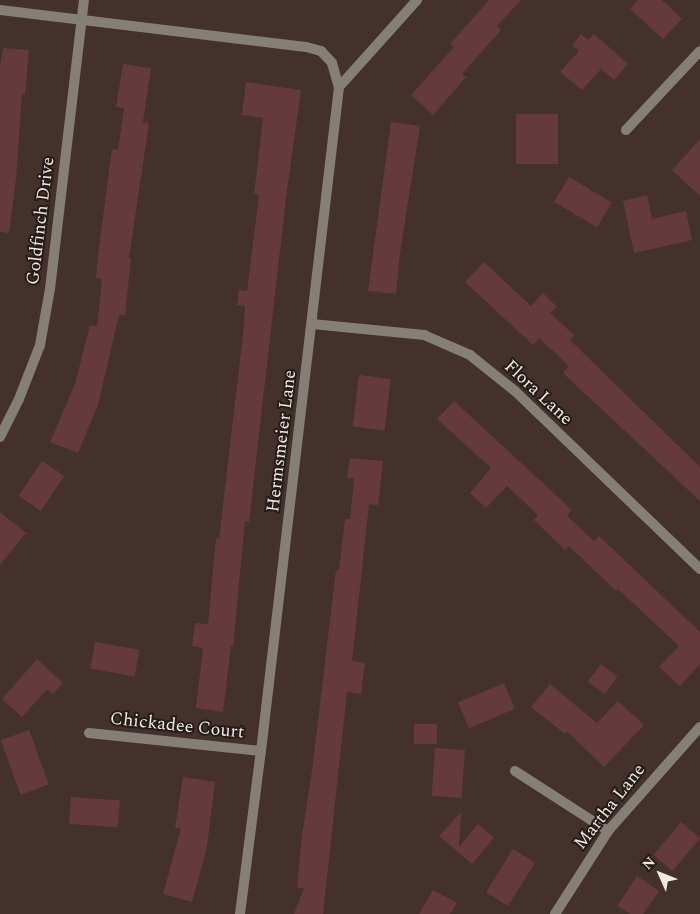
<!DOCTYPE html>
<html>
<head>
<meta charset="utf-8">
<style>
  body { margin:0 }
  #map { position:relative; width:700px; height:914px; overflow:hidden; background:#44312b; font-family:Spectral,serif }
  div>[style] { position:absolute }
  .building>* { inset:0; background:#653a3e; transform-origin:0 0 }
  .street>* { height:10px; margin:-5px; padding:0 5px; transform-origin:5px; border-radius:5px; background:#867f78 }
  span { translate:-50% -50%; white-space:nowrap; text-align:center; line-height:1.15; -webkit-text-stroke:4px #241c18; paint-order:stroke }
  .street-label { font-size:18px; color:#f4e7e3 }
  .north { position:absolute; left:635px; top:849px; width:50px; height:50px; -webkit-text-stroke:4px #241c18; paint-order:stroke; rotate:314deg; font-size:14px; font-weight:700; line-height:20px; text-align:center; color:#f4e7e3 }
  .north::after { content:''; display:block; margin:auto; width:18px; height:22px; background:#f4e7e3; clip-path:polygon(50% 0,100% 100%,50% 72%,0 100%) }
</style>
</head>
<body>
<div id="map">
  <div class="building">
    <div style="clip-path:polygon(489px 0,521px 0,497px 26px,501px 30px,462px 74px,466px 77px,433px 115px,411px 95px,454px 47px,450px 44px)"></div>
    <div style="clip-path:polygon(638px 0,662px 0,682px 19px,663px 39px,630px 9px)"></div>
    <div style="clip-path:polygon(581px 34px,588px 40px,594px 34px,628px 64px,614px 80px,601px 69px,582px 90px,560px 72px,579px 51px,572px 45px)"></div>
    <div style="clip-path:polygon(3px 48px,29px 50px,25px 95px,22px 94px,16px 178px,9px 233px,0 232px,0 67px)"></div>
    <div style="clip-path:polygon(123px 64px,151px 68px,143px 122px,149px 123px,129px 258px,131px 258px,125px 315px,119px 315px,98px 405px,78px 453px,50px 442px,75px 384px,90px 325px,97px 327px,102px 279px,96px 278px,98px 255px,112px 149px,118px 150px,124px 108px,116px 107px)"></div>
    <div style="clip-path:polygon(246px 82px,301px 90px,286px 198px,249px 522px,245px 521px,233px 647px,231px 646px,223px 712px,196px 708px,203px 648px,192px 646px,195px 623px,208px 624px,216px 538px,219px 539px,244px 326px,245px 306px,237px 305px,239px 290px,247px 291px,259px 195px,254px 194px,263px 118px,242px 115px)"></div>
    <div style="left:558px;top:114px;width:50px;height:42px;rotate:90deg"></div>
    <div style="clip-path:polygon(391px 122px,420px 126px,400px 253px,396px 294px,368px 291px)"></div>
    <div style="clip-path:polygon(700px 139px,700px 196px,672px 170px)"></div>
    <div style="left:569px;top:177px;width:50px;height:29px;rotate:31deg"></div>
    <div style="clip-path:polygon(647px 195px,652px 219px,686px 211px,692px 240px,634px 253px,623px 201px)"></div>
    <div style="clip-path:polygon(484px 262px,531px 306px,543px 293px,557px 307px,550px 313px,574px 335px,570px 340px,700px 467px,700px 501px,563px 373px,569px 366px,539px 338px,533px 345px,465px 282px)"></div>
    <div style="left:359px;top:375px;width:32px;height:52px;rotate:7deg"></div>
    <div style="clip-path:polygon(454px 401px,572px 510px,567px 516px,594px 541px,599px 536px,700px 632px,700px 664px,680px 686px,659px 667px,679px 646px,618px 589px,616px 591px,569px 546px,565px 550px,534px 520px,538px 515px,507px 486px,486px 508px,470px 493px,491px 468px,437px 419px)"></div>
    <div style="clip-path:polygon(350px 458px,383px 461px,378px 505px,369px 504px,352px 661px,365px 663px,361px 694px,347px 692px,323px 914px,294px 914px,304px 888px,297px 888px,302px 835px,312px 771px,336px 570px,339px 570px,345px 519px,350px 519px,354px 479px,347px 478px)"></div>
    <div style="left:42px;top:461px;width:27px;height:42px;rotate:34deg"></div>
    <div style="clip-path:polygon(0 512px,26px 533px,0 565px)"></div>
    <div style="left:95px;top:642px;width:45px;height:27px;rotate:10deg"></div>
    <div style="clip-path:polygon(37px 659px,63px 683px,53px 694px,47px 689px,22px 717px,2px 699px)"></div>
    <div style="left:601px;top:664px;width:21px;height:22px;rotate:37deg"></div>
    <div style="left:504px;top:683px;width:28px;height:50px;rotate:67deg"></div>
    <div style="clip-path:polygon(550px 684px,597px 723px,618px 701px,644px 725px,604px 767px,567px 731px,565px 734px,531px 707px)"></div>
    <div style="left:414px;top:724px;width:23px;height:20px"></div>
    <div style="left:29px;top:730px;width:58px;height:30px;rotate:70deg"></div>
    <div style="left:435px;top:748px;width:30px;height:48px;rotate:4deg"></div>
    <div style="clip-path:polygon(183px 777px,215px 782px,207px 847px,192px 902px,163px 894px,181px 828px,175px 828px)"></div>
    <div style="left:71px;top:797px;width:49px;height:27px;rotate:4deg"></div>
    <div style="clip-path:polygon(461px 812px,459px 847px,478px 824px,494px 838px,472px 864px,439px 836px)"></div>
    <div style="left:681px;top:822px;width:25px;height:43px;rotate:40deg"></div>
    <div style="left:513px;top:849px;width:26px;height:51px;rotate:32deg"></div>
    <div style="clip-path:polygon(637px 876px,659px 891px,643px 914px,630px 914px,617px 906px)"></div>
    <div style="clip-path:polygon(433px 890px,457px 903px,450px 914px,419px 914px)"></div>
  </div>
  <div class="street">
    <div style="left:0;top:10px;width:308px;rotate:6.9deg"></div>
    <div style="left:306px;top:47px;width:16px;rotate:15deg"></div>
    <div style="left:321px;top:51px;width:16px;rotate:47deg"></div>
    <div style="left:332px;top:63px;width:25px;rotate:74deg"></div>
    <div style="left:626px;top:130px;width:108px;rotate:-46.9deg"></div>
    <div style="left:312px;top:324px;width:113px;rotate:5.6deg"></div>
    <div style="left:424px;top:335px;width:50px;rotate:23.5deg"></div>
    <div style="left:470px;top:355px;width:58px;rotate:38.7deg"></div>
    <div style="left:515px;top:391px;width:257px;rotate:43.9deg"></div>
    <div style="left:0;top:437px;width:42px;rotate:-63.4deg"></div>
    <div style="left:19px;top:399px;width:58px;rotate:-68.7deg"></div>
    <div style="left:40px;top:345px;width:57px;rotate:-79.9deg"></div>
    <div style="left:50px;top:289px;width:291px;rotate:-83.3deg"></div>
    <div style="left:89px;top:733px;width:173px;rotate:6deg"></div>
    <div style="left:515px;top:771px;width:111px;rotate:32.8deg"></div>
    <div style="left:240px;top:914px;width:164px;rotate:-82.7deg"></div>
    <div style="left:261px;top:751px;width:669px;rotate:-83.3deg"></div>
    <div style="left:339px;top:87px;width:117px;rotate:-48.1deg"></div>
    <div style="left:555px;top:914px;width:98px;rotate:-57.4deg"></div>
    <div style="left:608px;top:831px;width:139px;rotate:-48.5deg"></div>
  </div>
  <div class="street-label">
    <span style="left:41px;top:221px;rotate:-83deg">Goldfinch Drive</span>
    <span style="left:538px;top:393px;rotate:43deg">Flora Lane</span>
    <span style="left:282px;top:441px;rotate:-83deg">Hermsmeier Lane</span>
    <span style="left:177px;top:726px;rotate:6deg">Chickadee Court</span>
    <span style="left:610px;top:807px;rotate:-52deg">Martha Lane</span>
  </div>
  <div class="north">N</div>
</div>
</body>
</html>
